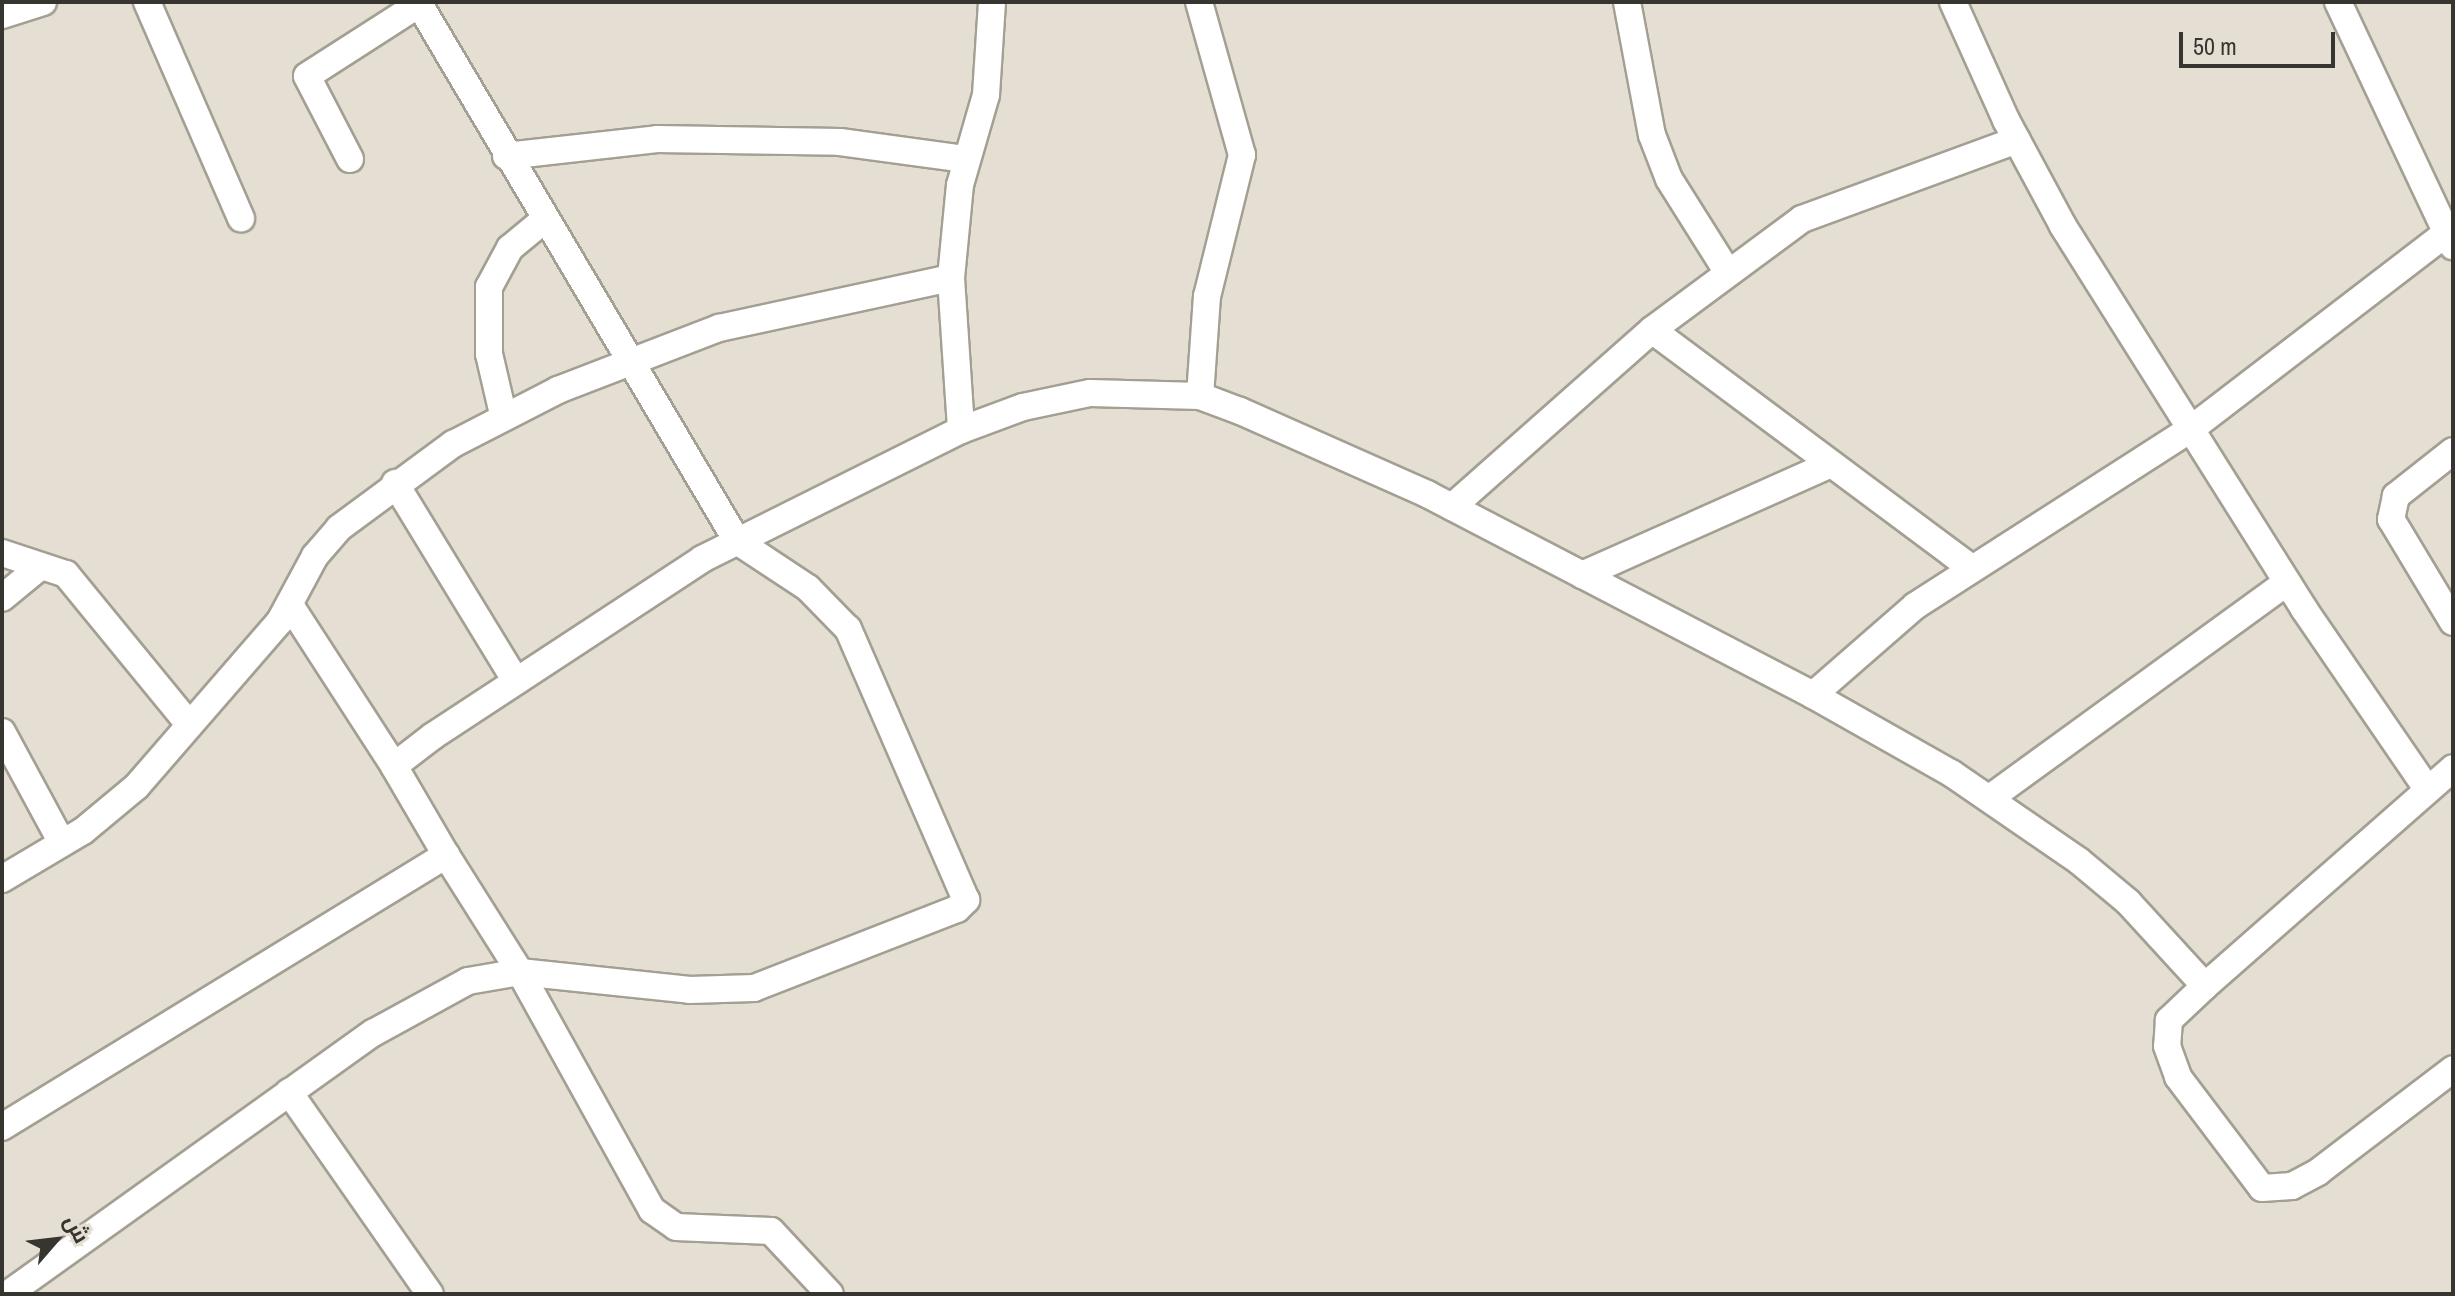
<!DOCTYPE html>
<html>
<head>
<meta charset="utf-8">
<style>
  body { margin:0 }
  #map { position:relative; width:2455px; height:1296px; overflow:hidden; background:#e4dfd2; font-family:"Archivo Narrow",Cairo,sans-serif }
  div>[style] { position:absolute }
  .roads { filter:drop-shadow(2px 0 #a49f93) drop-shadow(-2px 0 #a49f93) drop-shadow(0 2px #a49f93) drop-shadow(0 -2px #a49f93) }
  .minor>* { height:26px; margin:-13px; padding:0 13px; transform-origin:13px; border-radius:13px; background:#fff }
  span { translate:-50% -50%; white-space:nowrap; text-align:center; line-height:1.15; -webkit-text-stroke:7px #e4dfd2; paint-order:stroke }
  .frame { position:absolute; inset:0; border:4px solid #373530; pointer-events:none }
  .north { position:absolute; left:16px; top:1200px; width:80px; height:80px; -webkit-text-stroke:6px #e4dfd2; paint-order:stroke; rotate:62deg; font-size:22px; font-weight:700; line-height:32px; text-align:center; color:#373530 }
  .north::after { content:''; display:block; margin:auto; width:28px; height:36px; background:#373530; clip-path:polygon(50% 0,100% 100%,50% 72%,0 100%) }
  .scale { position:absolute; left:2179px; top:32px; width:156px; height:36px; box-sizing:border-box; border:4px solid #373530; border-top:0; padding-left:10px; font-size:24px; line-height:28px; white-space:nowrap; color:#373530; -webkit-text-stroke:6px #e4dfd2; paint-order:stroke }
</style>
</head>
<body>
<div id="map">
  <div class="roads">
    <div class="minor">
      <div style="left:147px;top:2px;width:236px;rotate:66.5deg"></div>
      <div style="left:1199px;top:2px;width:159px;rotate:74.3deg"></div>
      <div style="left:1242px;top:155px;width:145px;rotate:103.9deg"></div>
      <div style="left:1207px;top:296px;width:100px;rotate:94deg"></div>
      <div style="left:1627px;top:2px;width:135px;rotate:79.4deg"></div>
      <div style="left:1652px;top:135px;width:47px;rotate:68.9deg"></div>
      <div style="left:1669px;top:179px;width:109px;rotate:57.8deg"></div>
      <div style="left:1953px;top:2px;width:129px;rotate:65.8deg"></div>
      <div style="left:2006px;top:120px;width:120px;rotate:61.7deg"></div>
      <div style="left:2063px;top:226px;width:453px;rotate:57.8deg"></div>
      <div style="left:2304px;top:609px;width:219px;rotate:55.6deg"></div>
      <div style="left:2338px;top:2px;width:270px;rotate:64.8deg"></div>
      <div style="left:2px;top:15px;width:43px;rotate:-17.6deg"></div>
      <div style="left:506px;top:156px;width:152px;rotate:-6.4deg"></div>
      <div style="left:657px;top:139px;width:183px;rotate:0.9deg"></div>
      <div style="left:840px;top:142px;width:127px;rotate:7.7deg"></div>
      <div style="left:350px;top:159px;width:93px;rotate:-117.4deg"></div>
      <div style="left:307px;top:76px;width:133px;rotate:-32.7deg"></div>
      <div style="left:951px;top:278px;width:152px;rotate:86.2deg"></div>
      <div style="left:1652px;top:330px;width:187px;rotate:-36.5deg"></div>
      <div style="left:1802px;top:219px;width:229px;rotate:-20.2deg"></div>
      <div style="left:503px;top:414px;width:62px;rotate:-103.1deg"></div>
      <div style="left:489px;top:354px;width:67px;rotate:-90deg"></div>
      <div style="left:489px;top:287px;width:44px;rotate:-61.7deg"></div>
      <div style="left:510px;top:248px;width:44px;rotate:-39.5deg"></div>
      <div style="left:2453px;top:451px;width:73px;rotate:141.7deg"></div>
      <div style="left:2396px;top:496px;width:24px;rotate:102deg"></div>
      <div style="left:2391px;top:519px;width:120px;rotate:59deg"></div>
      <div style="left:395px;top:483px;width:232px;rotate:58.6deg"></div>
      <div style="left:1452px;top:507px;width:267px;rotate:-41.5deg"></div>
      <div style="left:1652px;top:330px;width:397px;rotate:36.7deg"></div>
      <div style="left:2px;top:553px;width:67px;rotate:18.2deg"></div>
      <div style="left:66px;top:574px;width:193px;rotate:50.7deg"></div>
      <div style="left:1582px;top:575px;width:273px;rotate:-24deg"></div>
      <div style="left:2px;top:598px;width:50px;rotate:-39.4deg"></div>
      <div style="left:290px;top:605px;width:192px;rotate:57.1deg"></div>
      <div style="left:1813px;top:695px;width:135px;rotate:-41.1deg"></div>
      <div style="left:1915px;top:606px;width:328px;rotate:-32.7deg"></div>
      <div style="left:2191px;top:429px;width:322px;rotate:-37.5deg"></div>
      <div style="left:2px;top:732px;width:126px;rotate:61.6deg"></div>
      <div style="left:1990px;top:798px;width:367px;rotate:-36deg"></div>
      <div style="left:446px;top:855px;width:138px;rotate:57.7deg"></div>
      <div style="left:520px;top:972px;width:272px;rotate:61deg"></div>
      <div style="left:652px;top:1210px;width:29px;rotate:35deg"></div>
      <div style="left:676px;top:1227px;width:95px;rotate:2.4deg"></div>
      <div style="left:771px;top:1231px;width:86px;rotate:46.9deg"></div>
      <div style="left:2px;top:879px;width:94px;rotate:-30.7deg"></div>
      <div style="left:83px;top:831px;width:70px;rotate:-39.8deg"></div>
      <div style="left:137px;top:786px;width:218px;rotate:-49.1deg"></div>
      <div style="left:280px;top:621px;width:74px;rotate:-61.7deg"></div>
      <div style="left:315px;top:556px;width:37px;rotate:-49deg"></div>
      <div style="left:339px;top:528px;width:142px;rotate:-36.4deg"></div>
      <div style="left:453px;top:444px;width:118px;rotate:-27.2deg"></div>
      <div style="left:558px;top:390px;width:173px;rotate:-21.1deg"></div>
      <div style="left:719px;top:328px;width:237px;rotate:-12.2deg"></div>
      <div style="left:951px;top:278px;width:93px;rotate:-84.5deg"></div>
      <div style="left:960px;top:185px;width:94px;rotate:-73.9deg"></div>
      <div style="left:986px;top:95px;width:93px;rotate:-86.3deg"></div>
      <div style="left:2205px;top:986px;width:50px;rotate:136.6deg"></div>
      <div style="left:2169px;top:1020px;width:26px;rotate:94deg"></div>
      <div style="left:2167px;top:1046px;width:33px;rotate:70deg"></div>
      <div style="left:2178px;top:1077px;width:139px;rotate:52.9deg"></div>
      <div style="left:2262px;top:1188px;width:30px;rotate:-4deg"></div>
      <div style="left:2292px;top:1186px;width:30px;rotate:-28deg"></div>
      <div style="left:2318px;top:1172px;width:170px;rotate:-37.3deg"></div>
      <div style="left:289px;top:1092px;width:246px;rotate:55.1deg"></div>
      <div style="left:2px;top:1127px;width:521px;rotate:-31.49deg"></div>
      <div style="left:446px;top:855px;width:103px;rotate:-120.3deg"></div>
      <div style="left:394px;top:766px;width:49px;rotate:-37.6deg"></div>
      <div style="left:433px;top:736px;width:322px;rotate:-33.3deg"></div>
      <div style="left:702px;top:559px;width:289px;rotate:-26.5deg"></div>
      <div style="left:961px;top:430px;width:66px;rotate:-20.4deg"></div>
      <div style="left:1023px;top:407px;width:68px;rotate:-11.8deg"></div>
      <div style="left:1090px;top:393px;width:110px;rotate:1.6deg"></div>
      <div style="left:1200px;top:396px;width:43px;rotate:20.6deg"></div>
      <div style="left:1240px;top:411px;width:205px;rotate:23.9deg"></div>
      <div style="left:1427px;top:494px;width:435px;rotate:27.5deg"></div>
      <div style="left:1813px;top:695px;width:159px;rotate:29.5deg"></div>
      <div style="left:1951px;top:773px;width:155px;rotate:34.5deg"></div>
      <div style="left:2079px;top:861px;width:64px;rotate:39.9deg"></div>
      <div style="left:2128px;top:902px;width:114px;rotate:47.5deg"></div>
      <div style="left:2205px;top:986px;width:330px;rotate:-41.3deg"></div>
      <div style="left:8px;top:1294px;width:449px;rotate:-35.6deg"></div>
      <div style="left:373px;top:1033px;width:108px;rotate:-28.7deg"></div>
      <div style="left:468px;top:981px;width:53px;rotate:-9.8deg"></div>
      <div style="left:520px;top:972px;width:171px;rotate:6deg"></div>
      <div style="left:690px;top:990px;width:64px;rotate:-1.8deg"></div>
      <div style="left:754px;top:988px;width:218px;rotate:-21.3deg"></div>
      <div style="left:957px;top:909px;width:13px;rotate:-45deg"></div>
      <div style="left:966px;top:900px;width:296px;rotate:-113.5deg"></div>
      <div style="left:848px;top:629px;width:57px;rotate:-134.3deg"></div>
      <div style="left:808px;top:588px;width:85px;rotate:-146.5deg"></div>
      <div style="left:737px;top:541px;width:626px;rotate:-120.62deg"></div>
    </div>
  </div>
  <div class="frame"></div>
  <div class="north">ش</div>
  <div class="scale">50 m</div>
</div>
</body>
</html>
